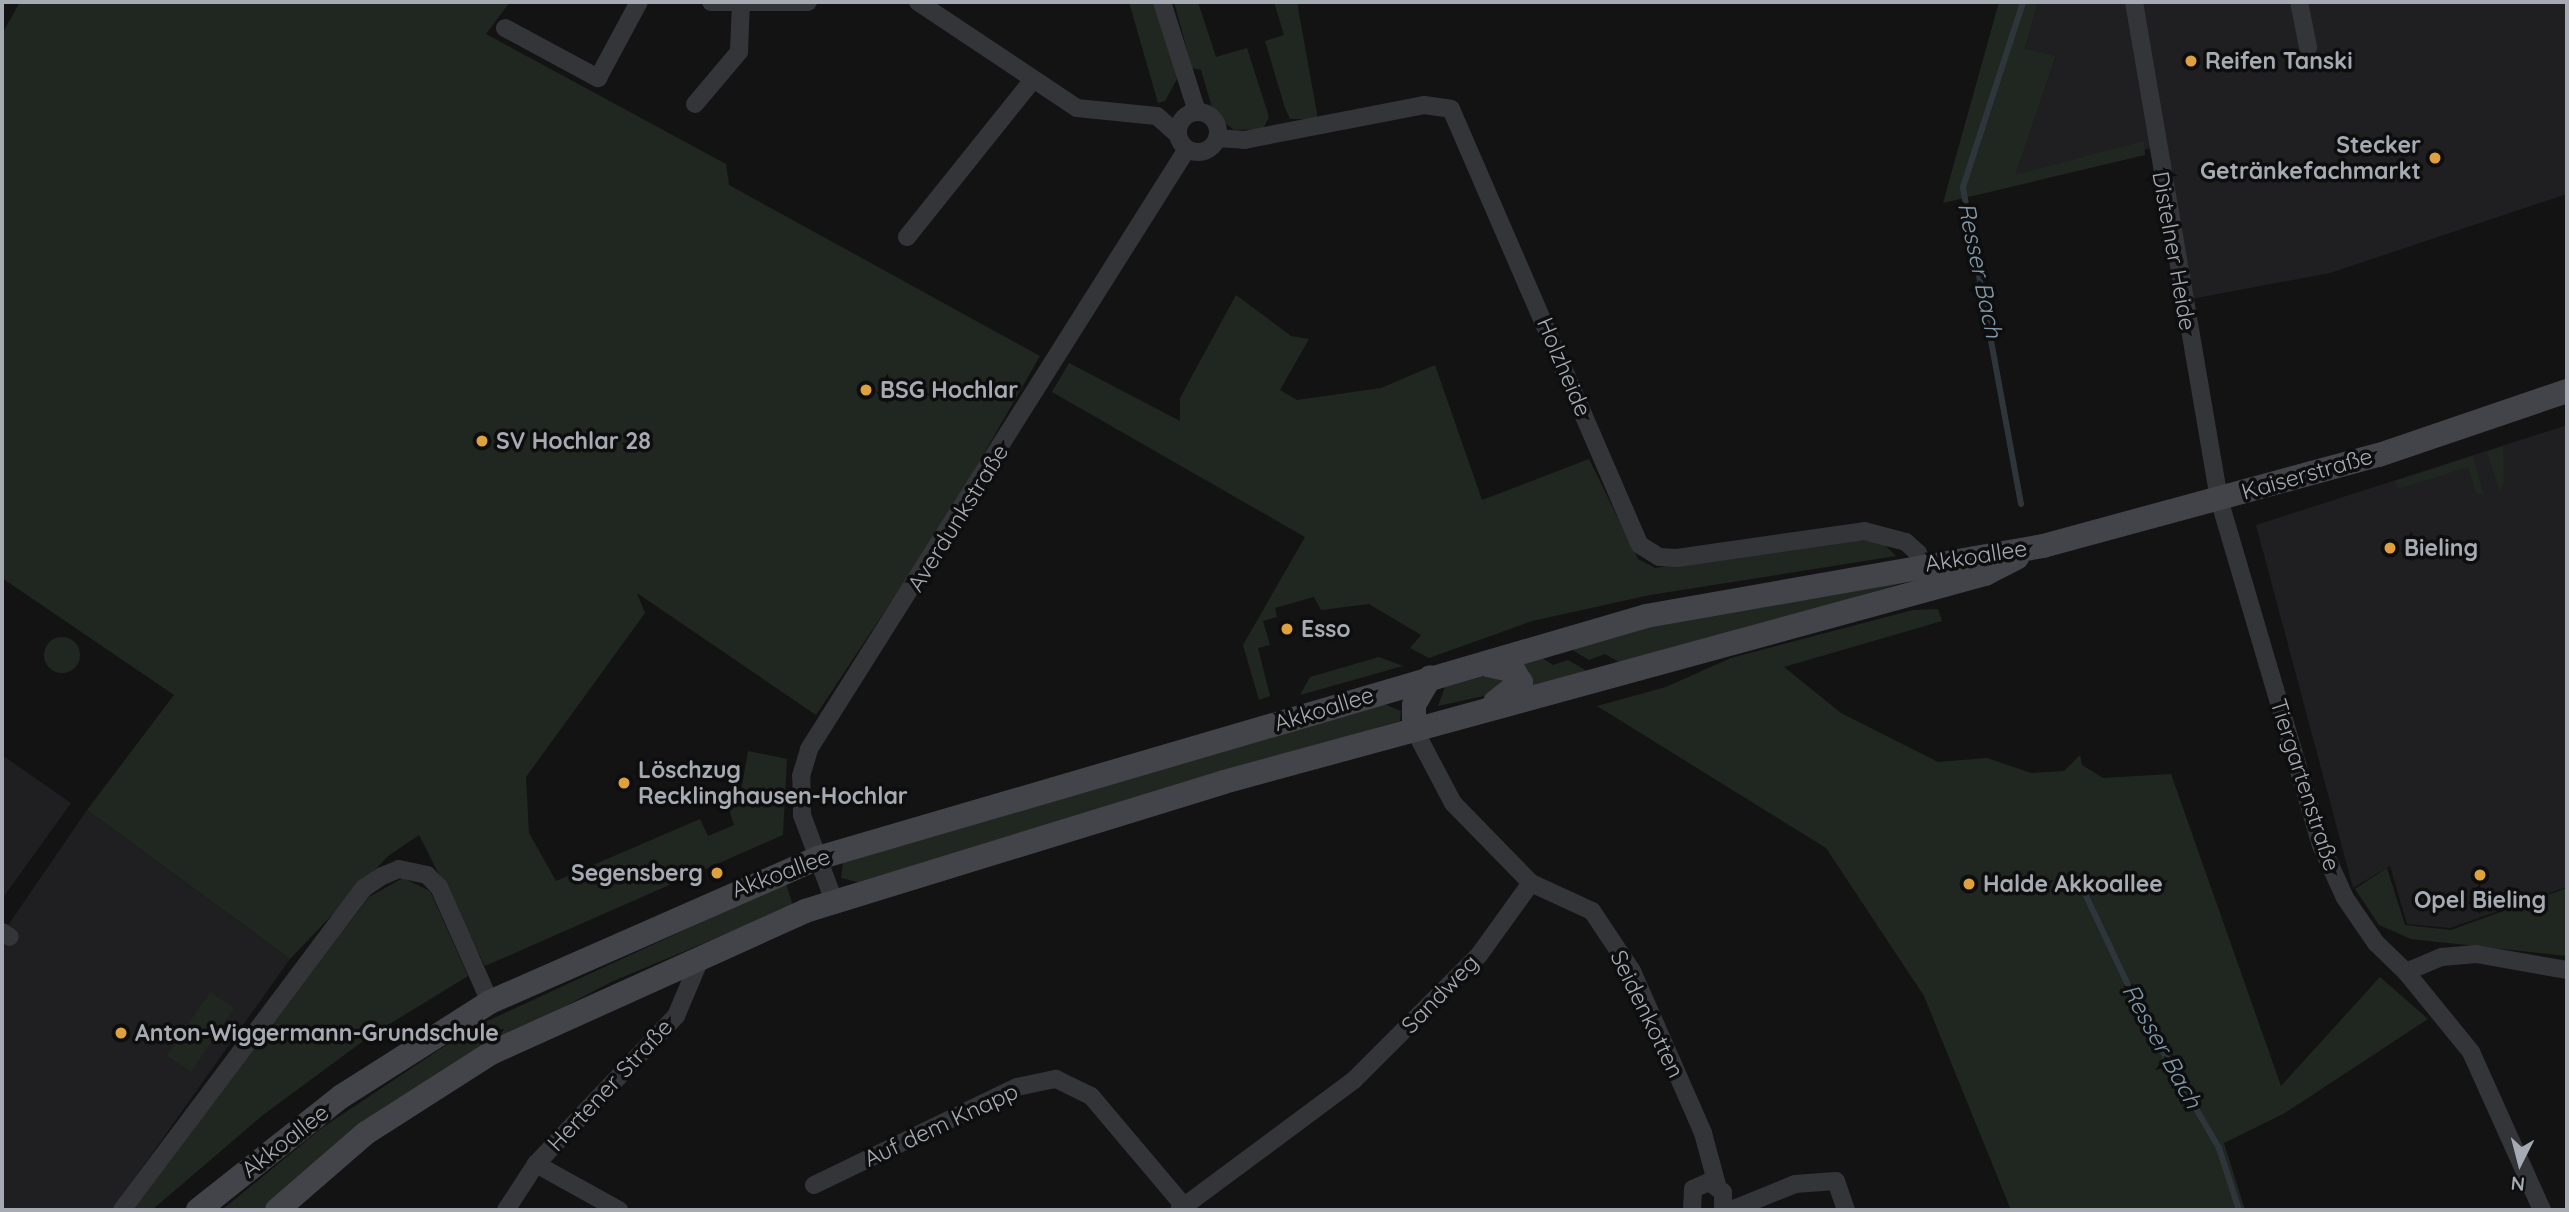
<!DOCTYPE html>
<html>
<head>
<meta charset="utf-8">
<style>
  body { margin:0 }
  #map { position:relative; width:2569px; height:1212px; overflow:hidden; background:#131314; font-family:Quicksand,sans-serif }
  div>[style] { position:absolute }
  .built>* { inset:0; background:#1f1f21 }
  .green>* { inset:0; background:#202720; transform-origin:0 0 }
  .round { border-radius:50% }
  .stream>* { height:6px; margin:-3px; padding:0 3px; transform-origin:3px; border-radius:3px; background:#2e363c }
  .street>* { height:18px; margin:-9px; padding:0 9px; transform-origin:9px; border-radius:9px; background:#343539 }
  .street>.ring { margin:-9px; padding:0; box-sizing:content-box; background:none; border:18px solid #343539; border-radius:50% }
  .secondary>* { height:24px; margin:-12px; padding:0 12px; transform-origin:12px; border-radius:12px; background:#434449 }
  .dots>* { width:19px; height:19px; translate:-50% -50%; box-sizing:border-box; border:4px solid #0e0e0f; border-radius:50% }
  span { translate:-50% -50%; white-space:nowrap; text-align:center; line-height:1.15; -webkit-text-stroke:7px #0e0e0f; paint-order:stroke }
  .poi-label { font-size:23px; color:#a6abb3; font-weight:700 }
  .left { translate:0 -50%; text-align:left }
  .right { translate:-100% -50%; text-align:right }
  .street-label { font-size:23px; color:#a6abb3 }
  .water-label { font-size:24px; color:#809aab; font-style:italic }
  .frame { position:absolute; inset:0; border:4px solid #a6abb3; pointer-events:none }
  .north { position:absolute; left:2485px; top:1128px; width:70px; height:70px; -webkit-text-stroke:5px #0e0e0f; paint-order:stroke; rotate:186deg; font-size:19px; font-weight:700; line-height:28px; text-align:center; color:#a6abb3 }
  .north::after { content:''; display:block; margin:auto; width:24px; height:32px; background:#a6abb3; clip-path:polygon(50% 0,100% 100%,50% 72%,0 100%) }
</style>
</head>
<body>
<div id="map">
  <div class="built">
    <i style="clip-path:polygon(2038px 2px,2567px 2px,2567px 194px,2330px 273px,2191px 299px,2164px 145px,2011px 184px,2056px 57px,2025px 50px)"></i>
    <i style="clip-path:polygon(2567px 425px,2567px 887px,2450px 928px,2407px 924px,2390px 866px,2353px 888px,2256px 525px)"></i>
    <i style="clip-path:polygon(2px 755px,71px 803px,2px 899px)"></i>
    <i style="clip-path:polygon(87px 810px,290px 959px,112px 1210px,2px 1210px,2px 934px)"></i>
  </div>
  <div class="green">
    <i style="clip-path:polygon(20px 2px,510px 2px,486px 34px,726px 164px,729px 185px,1040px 356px,951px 511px,816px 715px,637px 593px,645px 613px,526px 777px,529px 833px,556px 881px,700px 819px,708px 836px,734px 825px,728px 806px,739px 802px,748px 751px,787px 759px,783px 835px,485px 966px,419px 835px,388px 856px,290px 959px,87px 810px,174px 695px,2px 578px,2px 34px)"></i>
    <i style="clip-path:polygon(1129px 2px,1154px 2px,1177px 79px,1165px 101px,1158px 103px)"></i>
    <i style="clip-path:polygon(1174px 2px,1198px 2px,1216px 57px,1247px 48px,1269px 117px,1263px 129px,1234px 130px,1214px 114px,1201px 70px,1192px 68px)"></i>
    <i style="clip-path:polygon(1274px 2px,1297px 2px,1318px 119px,1290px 119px,1285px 108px,1265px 41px,1284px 35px)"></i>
    <i style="clip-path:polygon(1999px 2px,2038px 2px,2025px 49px,2056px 56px,2015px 175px,2144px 141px,2145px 155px,1943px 203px)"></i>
    <i style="clip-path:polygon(1236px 295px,1291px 336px,1309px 339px,1280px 390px,1297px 400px,1381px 388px,1435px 365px,1482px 500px,1589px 459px,1638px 559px,1655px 568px,1857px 540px,1881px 541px,1896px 556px,1650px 595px,1532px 621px,1429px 658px,1410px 648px,1421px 635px,1369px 604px,1321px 610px,1314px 597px,1275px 608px,1277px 617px,1263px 621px,1270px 645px,1258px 648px,1270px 696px,1259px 700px,1243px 645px,1305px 537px,1052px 392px,1069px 363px,1180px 421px,1180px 398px)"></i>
    <i style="clip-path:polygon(2503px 446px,2504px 483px,2500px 492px,2487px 452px)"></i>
    <i style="clip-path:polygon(2473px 456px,2484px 496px,2476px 492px,2468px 467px,2398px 489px,2395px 481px)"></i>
    <i style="clip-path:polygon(1906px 582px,1626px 666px,1605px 654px,1589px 660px,1566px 646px,1599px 634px)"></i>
    <i style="clip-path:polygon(1938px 609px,1942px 621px,1784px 667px,1841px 713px,1938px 762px,1987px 758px,2031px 773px,2064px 771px,2080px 755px,2082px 765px,2103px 778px,2171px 774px,2281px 1086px,2380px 977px,2428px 1019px,2285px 1113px,2224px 1143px,2245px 1210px,2011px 1210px,1924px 996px,1826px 848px,1597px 706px,1666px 687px,1731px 658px,1913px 610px)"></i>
    <i class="round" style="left:44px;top:637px;width:36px;height:36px"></i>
    <i style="clip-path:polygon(1533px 652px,1553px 665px,1568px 660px,1590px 673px,1525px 695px,1530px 674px,1524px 664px)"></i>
    <i style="clip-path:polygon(1379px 657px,1403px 666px,1300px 695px,1310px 677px)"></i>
    <i style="clip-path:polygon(1488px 675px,1505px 682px,1502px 692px,1438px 706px,1445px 687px)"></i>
    <i style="clip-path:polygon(1384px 704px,1401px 711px,1400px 721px,858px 882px,841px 878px,843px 863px)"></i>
    <i style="clip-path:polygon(2387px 868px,2405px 925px,2451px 930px,2567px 888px,2567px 956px,2411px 939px,2379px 925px,2355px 889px)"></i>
    <i style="clip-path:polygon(403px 878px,430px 891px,468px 976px,370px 1036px,263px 1115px,152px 1210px,130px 1210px,369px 897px)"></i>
    <i style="clip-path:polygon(786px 883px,793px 906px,611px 982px,480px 1051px,267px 1210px,222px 1210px,322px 1128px,470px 1029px)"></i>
    <i style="left:210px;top:992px;width:29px;height:77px;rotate:34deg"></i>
  </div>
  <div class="stream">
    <i style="left:2021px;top:504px;width:322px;rotate:-100.4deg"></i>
    <i style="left:1963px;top:187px;width:194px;rotate:-72deg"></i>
    <i style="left:2080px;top:883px;width:155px;rotate:64.8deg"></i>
    <i style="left:2146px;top:1023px;width:145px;rotate:59.7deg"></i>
    <i style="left:2219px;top:1148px;width:65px;rotate:72.1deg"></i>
  </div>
  <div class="street">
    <i style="left:711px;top:2px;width:30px"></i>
    <i style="left:918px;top:2px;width:191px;rotate:33.7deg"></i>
    <i style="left:1077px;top:108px;width:80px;rotate:5.7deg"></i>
    <i style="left:1157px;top:116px;width:28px;rotate:42deg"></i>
    <i style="left:1162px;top:2px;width:115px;rotate:72.3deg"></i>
    <i style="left:2134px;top:2px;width:504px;rotate:80.29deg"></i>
    <i style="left:2219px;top:499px;width:361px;rotate:73.6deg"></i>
    <i style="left:2321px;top:845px;width:58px;rotate:65.6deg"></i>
    <i style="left:2345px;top:898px;width:55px;rotate:55.4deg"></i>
    <i style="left:2376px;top:943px;width:42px;rotate:44deg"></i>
    <i style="left:2406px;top:972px;width:39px;rotate:-23deg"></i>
    <i style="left:2442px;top:957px;width:34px;rotate:-5deg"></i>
    <i style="left:2476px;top:954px;width:92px;rotate:10deg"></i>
    <i style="left:2299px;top:2px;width:46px;rotate:78.7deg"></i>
    <i style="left:505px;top:28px;width:106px;rotate:28.3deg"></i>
    <i style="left:598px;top:78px;width:86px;rotate:-61.7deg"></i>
    <i style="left:695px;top:104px;width:68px;rotate:-49.8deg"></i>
    <i style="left:739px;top:52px;width:50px;rotate:-87.7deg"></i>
    <i style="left:741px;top:2px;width:67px"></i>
    <i class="ring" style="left:1178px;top:112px;width:22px;height:22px"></i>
    <i style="left:1217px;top:138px;width:27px;rotate:4deg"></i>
    <i style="left:1244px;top:140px;width:183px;rotate:-11deg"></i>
    <i style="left:1424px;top:105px;width:27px;rotate:8deg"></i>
    <i style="left:1451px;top:109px;width:475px;rotate:66.6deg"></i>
    <i style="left:1640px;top:545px;width:22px;rotate:32deg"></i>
    <i style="left:1659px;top:557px;width:18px;rotate:3deg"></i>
    <i style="left:1677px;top:558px;width:189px;rotate:-8.2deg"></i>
    <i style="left:1864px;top:531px;width:43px;rotate:14.7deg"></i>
    <i style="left:1906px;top:542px;width:16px;rotate:43deg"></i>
    <i style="left:1918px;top:553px;width:24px;rotate:73deg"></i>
    <i style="left:907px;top:237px;width:201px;rotate:-51.3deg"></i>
    <i style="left:1531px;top:883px;width:67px;rotate:24.7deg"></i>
    <i style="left:1592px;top:911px;width:72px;rotate:56.3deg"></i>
    <i style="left:1632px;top:971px;width:177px;rotate:66.3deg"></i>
    <i style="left:1703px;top:1133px;width:54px;rotate:74.9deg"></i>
    <i style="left:834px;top:901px;width:92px;rotate:-110.4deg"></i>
    <i style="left:802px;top:815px;width:39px;rotate:-91deg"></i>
    <i style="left:801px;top:776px;width:28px;rotate:-73deg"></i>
    <i style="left:809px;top:749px;width:709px;rotate:-57.79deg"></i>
    <i style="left:2px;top:932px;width:9px;rotate:32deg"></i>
    <i style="left:2406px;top:972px;width:103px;rotate:50.9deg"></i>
    <i style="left:2471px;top:1052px;width:173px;rotate:65.8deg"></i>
    <i style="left:536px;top:1164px;width:95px;rotate:29deg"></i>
    <i style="left:814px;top:1185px;width:225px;rotate:-25.8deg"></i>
    <i style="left:1017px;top:1087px;width:40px;rotate:-12deg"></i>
    <i style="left:1056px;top:1079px;width:39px;rotate:26deg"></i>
    <i style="left:1091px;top:1096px;width:144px;rotate:49.8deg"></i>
    <i style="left:122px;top:1210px;width:403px;rotate:-53.1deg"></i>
    <i style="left:364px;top:888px;width:22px;rotate:-34deg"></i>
    <i style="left:382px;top:876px;width:18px;rotate:-22deg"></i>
    <i style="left:399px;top:869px;width:29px;rotate:12deg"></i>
    <i style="left:427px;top:875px;width:17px;rotate:45deg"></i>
    <i style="left:439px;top:887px;width:126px;rotate:66.1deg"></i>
    <i style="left:506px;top:1210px;width:55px;rotate:-56.9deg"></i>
    <i style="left:536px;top:1164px;width:204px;rotate:-46.6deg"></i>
    <i style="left:676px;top:1016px;width:64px;rotate:-67deg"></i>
    <i style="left:1179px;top:1210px;width:218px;rotate:-36.6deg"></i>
    <i style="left:1354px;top:1080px;width:177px;rotate:-45deg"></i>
    <i style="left:1479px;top:955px;width:89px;rotate:-54.2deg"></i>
    <i style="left:1531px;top:883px;width:112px;rotate:-134.3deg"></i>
    <i style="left:1453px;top:803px;width:84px;rotate:-117.8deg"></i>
    <i style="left:1692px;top:1210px;width:21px;rotate:-87deg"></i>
    <i style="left:1693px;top:1189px;width:17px;rotate:-24deg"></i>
    <i style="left:1709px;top:1182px;width:17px;rotate:36deg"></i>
    <i style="left:1723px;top:1192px;width:18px;rotate:90deg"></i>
    <i style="left:1731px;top:1210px;width:69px;rotate:-22.1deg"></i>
    <i style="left:1795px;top:1184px;width:41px;rotate:-4.2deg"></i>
    <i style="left:1836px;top:1181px;width:31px;rotate:71deg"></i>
  </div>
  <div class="secondary">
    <i style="left:1484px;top:664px;width:31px;rotate:13deg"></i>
    <i style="left:1514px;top:671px;width:13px;rotate:58deg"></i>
    <i style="left:1521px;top:682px;width:33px;rotate:142deg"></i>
    <i style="left:1414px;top:729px;width:24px;rotate:-90deg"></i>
    <i style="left:1414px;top:705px;width:32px;rotate:-60deg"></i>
    <i style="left:198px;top:1210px;width:184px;rotate:-38.4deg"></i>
    <i style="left:342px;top:1096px;width:175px;rotate:-32.4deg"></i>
    <i style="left:490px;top:1002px;width:358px;rotate:-23.7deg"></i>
    <i style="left:818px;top:858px;width:863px;rotate:-16.29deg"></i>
    <i style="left:1646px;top:616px;width:403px;rotate:-10deg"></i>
    <i style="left:2043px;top:546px;width:348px;rotate:-15.2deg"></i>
    <i style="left:2379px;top:455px;width:199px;rotate:-18.8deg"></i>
    <i style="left:277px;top:1210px;width:118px;rotate:-40.9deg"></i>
    <i style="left:366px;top:1133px;width:148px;rotate:-32.6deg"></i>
    <i style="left:491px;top:1053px;width:345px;rotate:-24.3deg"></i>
    <i style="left:805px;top:911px;width:438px;rotate:-17.1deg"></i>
    <i style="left:1224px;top:782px;width:789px;rotate:-15.29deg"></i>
    <i style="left:1985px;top:574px;width:36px;rotate:-27deg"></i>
  </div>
  <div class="dots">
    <i style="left:2191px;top:61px;background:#dfa040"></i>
    <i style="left:2435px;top:158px;background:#dfa040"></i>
    <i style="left:866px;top:390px;background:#dfa040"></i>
    <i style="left:482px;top:441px;background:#dfa040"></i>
    <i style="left:2390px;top:548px;background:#dfa040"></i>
    <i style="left:1287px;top:629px;background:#dfa040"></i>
    <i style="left:624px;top:783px;background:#dfa040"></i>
    <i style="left:717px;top:873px;background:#dfa040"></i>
    <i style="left:2480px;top:875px;background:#dfa040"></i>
    <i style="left:1969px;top:884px;background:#dfa040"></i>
    <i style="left:121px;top:1033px;background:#dfa040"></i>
  </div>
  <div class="poi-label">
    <span class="left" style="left:2205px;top:61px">Reifen Tanski</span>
    <span class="right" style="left:2421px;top:158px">Stecker<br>Getränkefachmarkt</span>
    <span class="left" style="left:880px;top:390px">BSG Hochlar</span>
    <span class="left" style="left:496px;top:441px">SV Hochlar 28</span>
    <span class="left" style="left:2404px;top:548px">Bieling</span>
    <span class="left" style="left:1301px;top:629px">Esso</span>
    <span class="left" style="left:638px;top:783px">Löschzug<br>Recklinghausen-Hochlar</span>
    <span class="right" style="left:703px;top:873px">Segensberg</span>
    <span class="left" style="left:1983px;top:884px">Halde Akkoallee</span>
    <span style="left:2480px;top:900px">Opel Bieling</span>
    <span class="left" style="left:135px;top:1033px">Anton-Wiggermann-Grundschule</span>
  </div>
  <div class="street-label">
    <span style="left:2174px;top:251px;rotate:80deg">Distelner Heide</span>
    <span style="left:1564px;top:367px;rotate:67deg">Holzheide</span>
    <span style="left:2307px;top:474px;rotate:-16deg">Kaiserstraße</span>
    <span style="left:958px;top:518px;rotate:-58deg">Averdunkstraße</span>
    <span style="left:1976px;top:556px;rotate:-9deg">Akkoallee</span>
    <span style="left:1324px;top:709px;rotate:-17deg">Akkoallee</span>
    <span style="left:2305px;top:785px;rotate:72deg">Tiergartenstraße</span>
    <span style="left:781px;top:873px;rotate:-20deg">Akkoallee</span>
    <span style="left:1440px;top:994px;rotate:-46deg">Sandweg</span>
    <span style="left:1647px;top:1014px;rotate:64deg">Seidenkotten</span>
    <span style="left:610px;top:1085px;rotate:-47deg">Hertener Straße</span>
    <span style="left:941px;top:1125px;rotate:-25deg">Auf dem Knapp</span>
    <span style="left:285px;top:1141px;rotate:-38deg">Akkoallee</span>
  </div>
  <div class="water-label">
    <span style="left:1980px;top:270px;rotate:78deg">Resser Bach</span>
    <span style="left:2162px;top:1046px;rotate:61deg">Resser Bach</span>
  </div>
  <div class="frame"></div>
  <div class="north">N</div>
</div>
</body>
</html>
